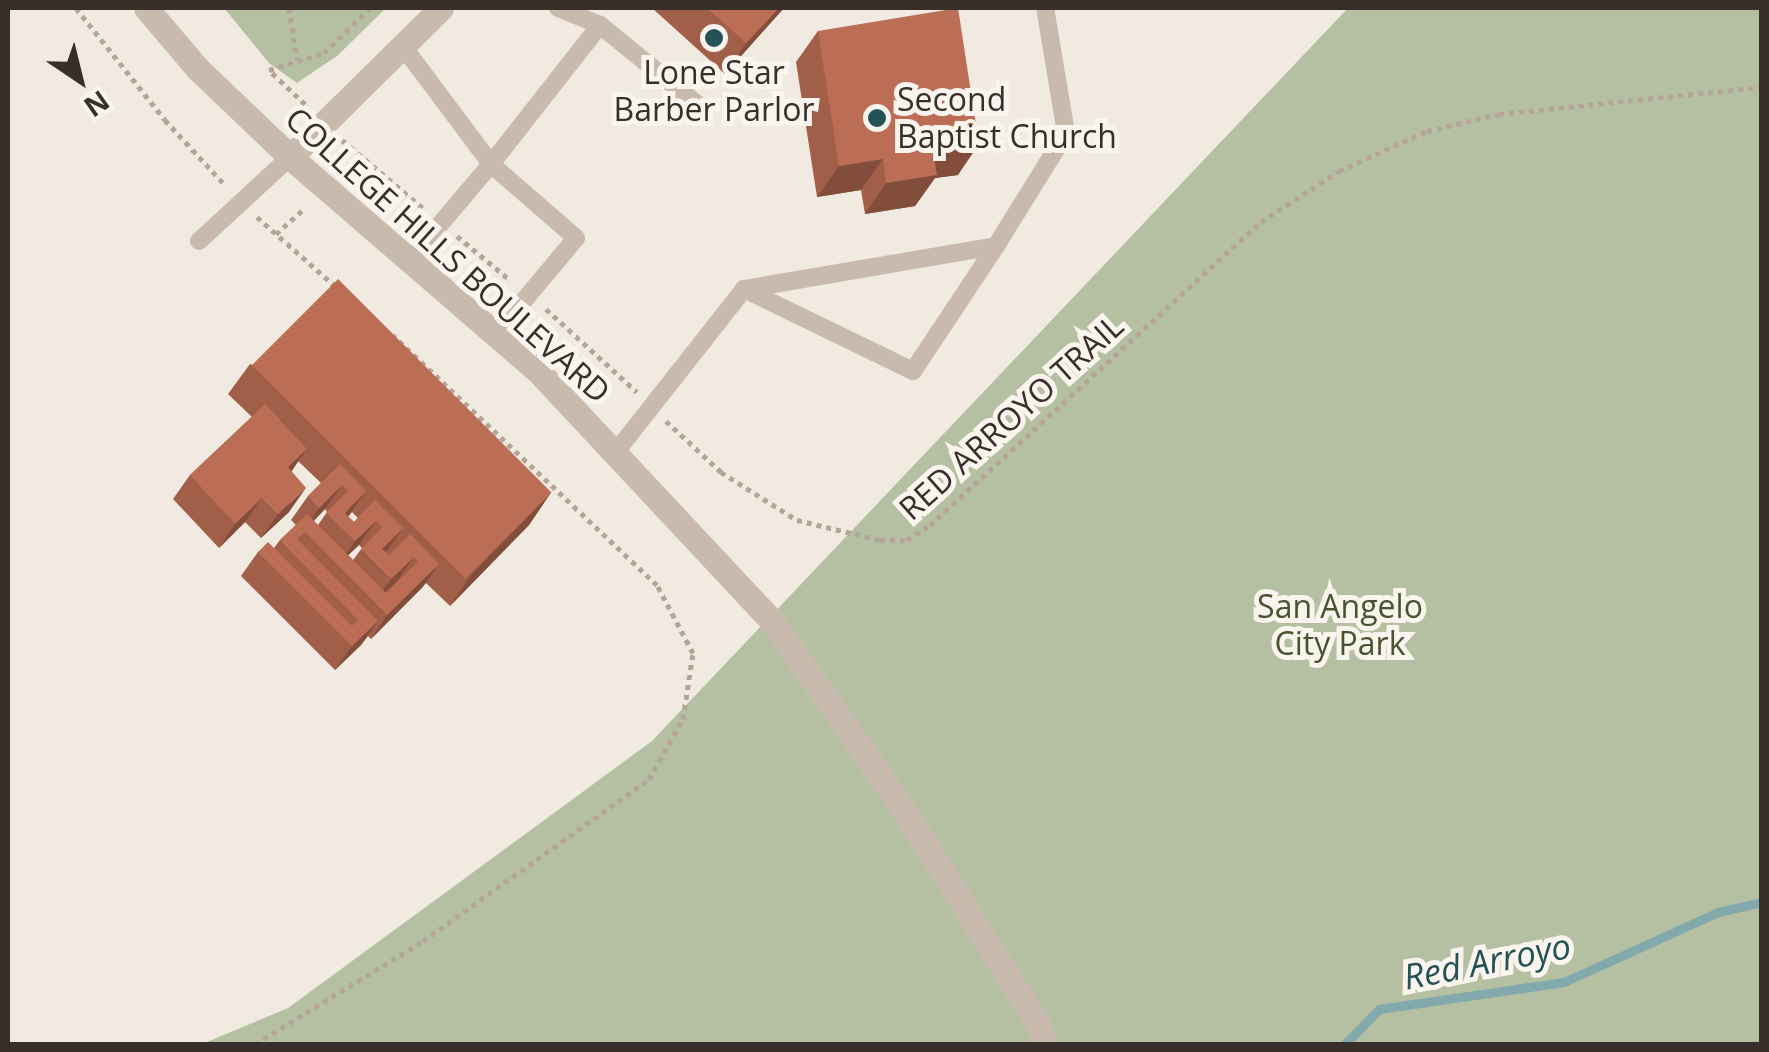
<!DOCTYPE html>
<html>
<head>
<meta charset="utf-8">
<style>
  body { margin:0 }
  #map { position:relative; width:1769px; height:1052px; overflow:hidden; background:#f1eae1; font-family:"Open Sans",sans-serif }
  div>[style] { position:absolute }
  .green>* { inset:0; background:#b5bfa2 }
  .stream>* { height:9px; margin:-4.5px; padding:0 4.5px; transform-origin:4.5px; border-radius:4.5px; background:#82aaac }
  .path>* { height:5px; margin-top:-2.5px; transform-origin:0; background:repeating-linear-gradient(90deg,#b5a498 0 5px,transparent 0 10px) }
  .service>* { height:18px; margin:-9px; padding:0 9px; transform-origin:9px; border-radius:9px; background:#c9baae }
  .minor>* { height:25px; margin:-12.5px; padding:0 12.5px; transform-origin:12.5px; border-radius:12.5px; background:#c9baae }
  .tertiary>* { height:25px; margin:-12.5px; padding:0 12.5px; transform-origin:12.5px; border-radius:12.5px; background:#c9baae }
  .wall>* { inset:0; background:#a15f49 }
  .shaded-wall>* { inset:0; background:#834d3c }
  .building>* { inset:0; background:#bb6e55; transform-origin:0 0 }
  .dots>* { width:28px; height:28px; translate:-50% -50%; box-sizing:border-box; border:5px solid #f9f4ed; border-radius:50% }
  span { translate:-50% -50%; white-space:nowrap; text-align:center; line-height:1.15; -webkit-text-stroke:10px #f9f4ed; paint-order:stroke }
  .poi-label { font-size:32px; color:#382f2b }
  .left { translate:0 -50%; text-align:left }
  .street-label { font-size:32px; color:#382f2b }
  .park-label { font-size:32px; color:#475431 }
  .water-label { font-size:35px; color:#245356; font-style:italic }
  .frame { position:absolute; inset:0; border:10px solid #382f2b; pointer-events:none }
  .north { position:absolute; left:30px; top:30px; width:100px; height:100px; -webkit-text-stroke:8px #f9f4ed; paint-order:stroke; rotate:145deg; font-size:28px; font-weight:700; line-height:40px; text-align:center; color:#382f2b }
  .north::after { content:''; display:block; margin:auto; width:35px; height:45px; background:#382f2b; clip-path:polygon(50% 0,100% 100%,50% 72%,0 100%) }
</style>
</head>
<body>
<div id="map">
  <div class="green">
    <i style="clip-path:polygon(224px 8px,386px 8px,337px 56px,297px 83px,269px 63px)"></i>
    <i style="clip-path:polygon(1348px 8px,1761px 8px,1761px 1044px,202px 1044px,288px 1008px,652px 741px)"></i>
  </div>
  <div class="stream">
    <i style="left:1345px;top:1044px;width:49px;rotate:-45.8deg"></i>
    <i style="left:1379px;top:1009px;width:187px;rotate:-8.3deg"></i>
    <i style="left:1564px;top:982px;width:169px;rotate:-24.4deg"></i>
    <i style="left:1718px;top:912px;width:45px;rotate:-12.8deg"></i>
  </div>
  <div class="path">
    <i style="left:76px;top:8px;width:143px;rotate:51.5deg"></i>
    <i style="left:165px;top:120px;width:88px;rotate:47.3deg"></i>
    <i style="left:289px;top:8px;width:52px;rotate:81.1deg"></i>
    <i style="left:305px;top:104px;width:50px;rotate:-136.6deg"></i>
    <i style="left:269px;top:70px;width:58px;rotate:-17.2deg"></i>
    <i style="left:324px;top:53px;width:64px;rotate:-44.4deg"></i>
    <i style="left:342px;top:140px;width:109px;rotate:40.1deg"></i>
    <i style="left:257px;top:217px;width:104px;rotate:41.5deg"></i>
    <i style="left:276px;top:234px;width:40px;rotate:-42deg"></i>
    <i style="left:457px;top:236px;width:69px;rotate:39.7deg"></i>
    <i style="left:546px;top:309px;width:123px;rotate:42.4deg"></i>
    <i style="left:666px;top:421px;width:75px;rotate:42.8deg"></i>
    <i style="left:721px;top:472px;width:90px;rotate:32.3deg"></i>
    <i style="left:797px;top:520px;width:85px;rotate:13.5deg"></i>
    <i style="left:880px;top:540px;width:27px"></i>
    <i style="left:907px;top:540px;width:27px;rotate:-33deg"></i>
    <i style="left:930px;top:525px;width:449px;rotate:-42.5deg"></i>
    <i style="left:1261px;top:222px;width:93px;rotate:-33.2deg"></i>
    <i style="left:1339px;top:171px;width:97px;rotate:-24.4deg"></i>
    <i style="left:1427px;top:131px;width:74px;rotate:-13.3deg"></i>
    <i style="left:1499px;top:114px;width:264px;rotate:-5.9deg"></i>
    <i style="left:255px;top:1044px;width:197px;rotate:-31.5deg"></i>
    <i style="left:423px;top:941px;width:278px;rotate:-35.6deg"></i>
    <i style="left:649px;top:779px;width:69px;rotate:-60.5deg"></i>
    <i style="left:683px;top:719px;width:67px;rotate:-81.4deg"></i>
    <i style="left:693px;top:653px;width:77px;rotate:-117.9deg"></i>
    <i style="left:657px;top:585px;width:364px;rotate:-136.6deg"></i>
  </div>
  <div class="service">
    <i style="left:558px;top:8px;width:45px;rotate:22deg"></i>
    <i style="left:600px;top:25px;width:133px;rotate:39.2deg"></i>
    <i style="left:402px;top:45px;width:149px;rotate:53.2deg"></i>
    <i style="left:491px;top:164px;width:127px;rotate:130.2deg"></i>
    <i style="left:199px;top:241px;width:124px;rotate:-42.7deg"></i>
    <i style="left:996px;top:246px;width:133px;rotate:-58.2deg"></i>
    <i style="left:1066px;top:133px;width:127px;rotate:-99.5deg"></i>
    <i style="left:495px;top:335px;width:126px;rotate:-50.1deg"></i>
    <i style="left:576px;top:238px;width:113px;rotate:-139deg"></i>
    <i style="left:491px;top:164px;width:177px;rotate:-51.9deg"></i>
    <i style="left:615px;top:453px;width:209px;rotate:-51.8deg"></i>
    <i style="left:744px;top:289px;width:188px;rotate:25.9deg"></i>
    <i style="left:913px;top:371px;width:150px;rotate:-56.4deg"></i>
    <i style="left:996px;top:246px;width:256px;rotate:170.3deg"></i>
  </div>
  <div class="minor">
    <i style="left:290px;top:157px;width:212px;rotate:-44.6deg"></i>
  </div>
  <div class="tertiary">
    <i style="left:146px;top:8px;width:80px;rotate:49.6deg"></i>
    <i style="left:198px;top:69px;width:127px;rotate:43.7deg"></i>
    <i style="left:290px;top:157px;width:326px;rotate:40.8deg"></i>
    <i style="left:537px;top:370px;width:344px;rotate:46.9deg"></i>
    <i style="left:772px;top:621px;width:233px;rotate:55.1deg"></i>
    <i style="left:905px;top:812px;width:250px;rotate:57.9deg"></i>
    <i style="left:1038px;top:1024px;width:22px;rotate:68deg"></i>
  </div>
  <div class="wall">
    <i style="clip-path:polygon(652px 8px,784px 8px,725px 74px)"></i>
    <i style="clip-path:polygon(818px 31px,958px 175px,935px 178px,915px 206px,865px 214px,861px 190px,817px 197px,796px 62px)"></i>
    <i style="clip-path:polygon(evenodd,250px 364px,550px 494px,529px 525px,450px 606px,426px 583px,371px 639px,368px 636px,361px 645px,335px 670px,241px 576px,258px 552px,274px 548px,280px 540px,296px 525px,291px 520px,308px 496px,321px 483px,298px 461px,292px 471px,289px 512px,261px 538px,245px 522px,219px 548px,173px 499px,190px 475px,252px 417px,228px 394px,250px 364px,325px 509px,327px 512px,318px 525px,314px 521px,325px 509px,250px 364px,352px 512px,358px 518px,354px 522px,348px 517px,352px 512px,250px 364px,359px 545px,362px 548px,353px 560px,348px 555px,359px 545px)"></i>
  </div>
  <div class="shaded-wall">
    <i style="clip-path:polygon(779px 8px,784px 8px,725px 74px,746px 43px)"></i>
    <i style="clip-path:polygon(979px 144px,958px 175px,935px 178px,915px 206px,865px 214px,886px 183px,933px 151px)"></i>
    <i style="clip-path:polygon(883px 159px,861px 190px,817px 197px,839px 166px)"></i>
    <i style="clip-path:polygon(307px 449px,290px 473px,288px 467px)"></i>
    <i style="clip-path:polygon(342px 485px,325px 509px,302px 532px,319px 508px)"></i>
    <i style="clip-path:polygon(306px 488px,289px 512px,261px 538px,278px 514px)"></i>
    <i style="clip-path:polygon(366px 491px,349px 515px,339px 525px,345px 513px)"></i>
    <i style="clip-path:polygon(550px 494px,529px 525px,450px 606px,471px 575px)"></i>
    <i style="clip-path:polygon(262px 498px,245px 522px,219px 548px,235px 524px)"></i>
    <i style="clip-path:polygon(376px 521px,359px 545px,338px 565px,355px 541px)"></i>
    <i style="clip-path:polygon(403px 528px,386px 552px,382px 549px)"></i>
    <i style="clip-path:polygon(414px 557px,397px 581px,374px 603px,391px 579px)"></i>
    <i style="clip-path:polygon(439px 564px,422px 588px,371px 639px,387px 615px)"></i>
    <i style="clip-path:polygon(378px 621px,361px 645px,335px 670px,352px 646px)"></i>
  </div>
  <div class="building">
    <i style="clip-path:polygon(707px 8px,779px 8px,746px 43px)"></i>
    <i style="clip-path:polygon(958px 8px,979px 144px,933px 151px,937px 175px,886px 183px,883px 159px,839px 166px,818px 31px)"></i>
    <i style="left:338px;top:279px;width:302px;height:122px;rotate:45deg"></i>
    <i style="clip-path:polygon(265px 404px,307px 449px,288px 467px,306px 488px,278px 514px,262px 498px,235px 524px,190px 475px)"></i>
    <i style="clip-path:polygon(340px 464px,366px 491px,345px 513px,354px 522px,375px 500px,403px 528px,382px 549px,389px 555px,410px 534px,439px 564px,387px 615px,305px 532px,297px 539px,378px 621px,352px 646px,258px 552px,268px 542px,352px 626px,358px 620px,280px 540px,307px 514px,386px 593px,418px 562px,414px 557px,391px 579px,361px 549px,382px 528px,376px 521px,355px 541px,326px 513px,348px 491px,342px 485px,319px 508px,308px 496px)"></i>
  </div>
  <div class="dots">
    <i style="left:714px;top:38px;background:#245356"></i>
    <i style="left:877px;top:118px;background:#245356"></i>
  </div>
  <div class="poi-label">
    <span style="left:714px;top:91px">Lone Star<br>Barber Parlor</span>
    <span class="left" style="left:897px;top:118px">Second<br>Baptist Church</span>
  </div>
  <div class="street-label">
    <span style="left:448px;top:255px;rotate:42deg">COLLEGE HILLS BOULEVARD</span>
    <span style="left:1011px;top:417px;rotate:-42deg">RED ARROYO TRAIL</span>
  </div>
  <div class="park-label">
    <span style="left:1340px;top:625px">San Angelo<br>City Park</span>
  </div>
  <div class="water-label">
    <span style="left:1487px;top:961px;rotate:-11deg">Red Arroyo</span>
  </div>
  <div class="frame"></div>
  <div class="north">N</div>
</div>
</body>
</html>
